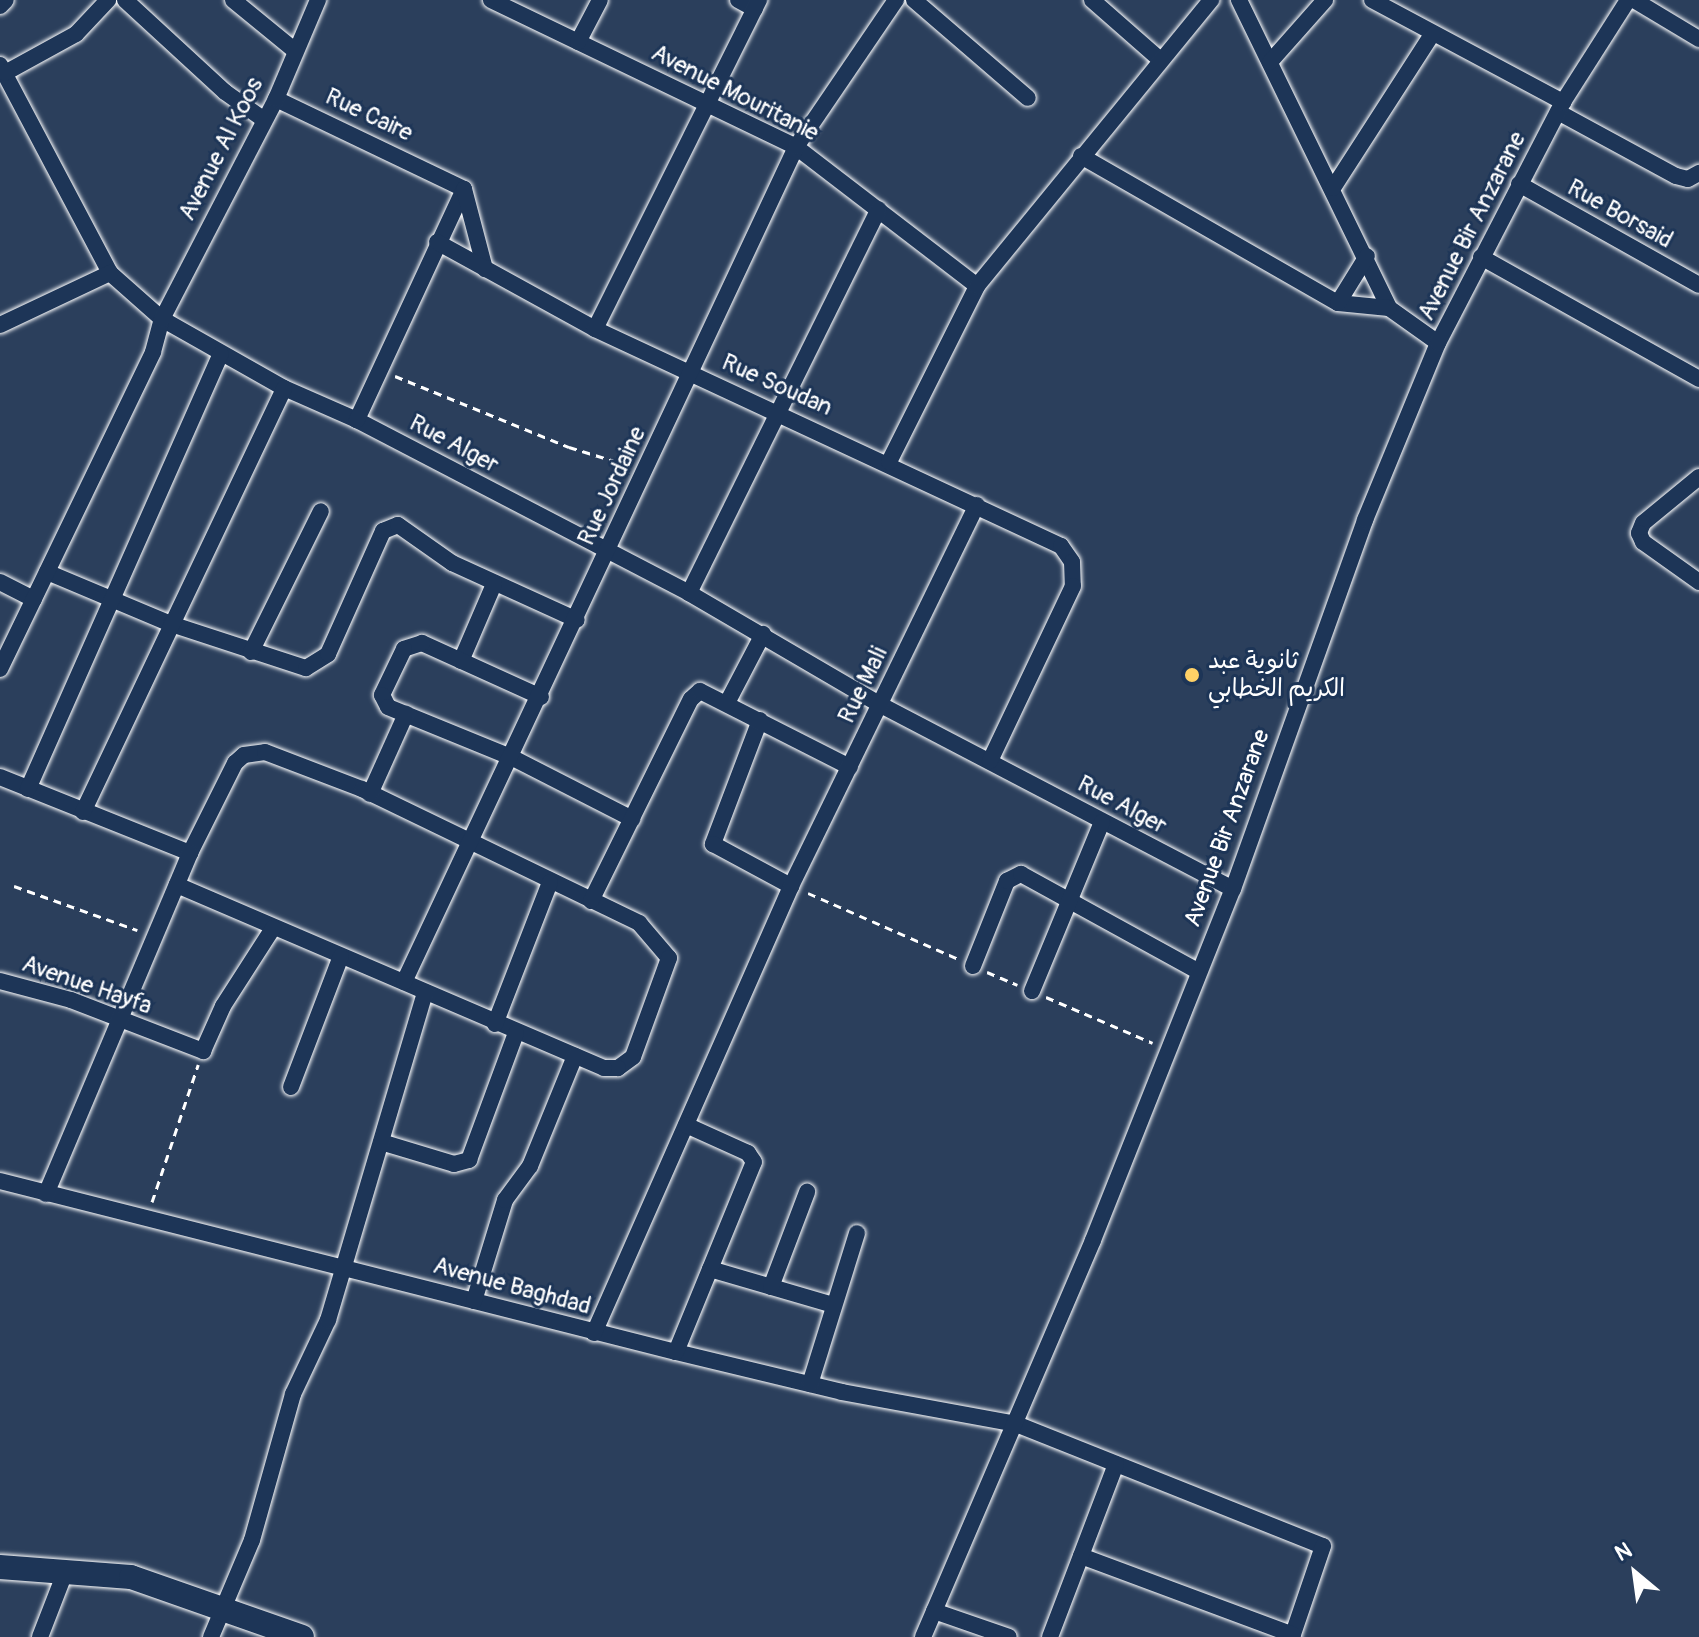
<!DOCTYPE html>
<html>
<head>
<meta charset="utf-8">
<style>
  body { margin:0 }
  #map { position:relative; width:1699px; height:1637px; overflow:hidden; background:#2b3f5c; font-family:Pangolin,"Playpen Sans Arabic",sans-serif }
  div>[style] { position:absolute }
  .path>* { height:3px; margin-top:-1.5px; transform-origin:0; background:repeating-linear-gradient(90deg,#fff 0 8px,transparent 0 14px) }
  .roads { filter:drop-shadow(0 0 2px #fff) drop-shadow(0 0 2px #fff) }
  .street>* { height:16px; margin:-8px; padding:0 8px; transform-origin:8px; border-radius:8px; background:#1d3557 }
  .secondary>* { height:24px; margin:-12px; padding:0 12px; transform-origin:12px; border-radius:12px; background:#1d3557 }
  .dots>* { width:22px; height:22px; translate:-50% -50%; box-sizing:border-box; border:4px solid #1d3557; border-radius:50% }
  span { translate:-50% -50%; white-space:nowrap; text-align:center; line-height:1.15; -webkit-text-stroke:6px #1d3557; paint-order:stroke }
  .street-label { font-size:24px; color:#fff }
  .poi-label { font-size:24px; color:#fff }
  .left { translate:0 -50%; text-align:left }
  .north { position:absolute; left:1595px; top:1533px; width:80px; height:80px; -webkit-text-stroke:6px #1d3557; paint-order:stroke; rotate:331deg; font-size:22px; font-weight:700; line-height:32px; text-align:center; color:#fff }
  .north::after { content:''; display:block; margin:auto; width:28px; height:36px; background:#fff; clip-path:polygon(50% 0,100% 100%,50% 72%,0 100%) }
</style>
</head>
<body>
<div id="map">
  <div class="path">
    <i style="left:395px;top:376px;width:188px;rotate:22.2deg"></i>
    <i style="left:569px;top:447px;width:61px;rotate:17.2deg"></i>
    <i style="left:14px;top:886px;width:131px;rotate:19.7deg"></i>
    <i style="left:808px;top:893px;width:164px;rotate:23.7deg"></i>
    <i style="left:987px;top:972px;width:33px;rotate:23deg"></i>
    <i style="left:1046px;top:997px;width:116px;rotate:23.3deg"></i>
    <i style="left:152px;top:1202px;width:145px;rotate:-71.4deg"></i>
  </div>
  <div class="roads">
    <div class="street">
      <i style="left:125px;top:0;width:136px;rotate:42.6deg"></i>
      <i style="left:225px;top:92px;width:47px;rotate:35.4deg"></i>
      <i style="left:233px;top:0;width:79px;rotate:39.3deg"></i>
      <i style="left:491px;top:0;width:339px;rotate:25.7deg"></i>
      <i style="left:796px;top:147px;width:228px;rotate:37.5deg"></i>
      <i style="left:738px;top:0;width:19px;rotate:28deg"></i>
      <i style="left:914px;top:0;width:150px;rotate:40.7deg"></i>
      <i style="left:1092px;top:0;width:88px;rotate:41.3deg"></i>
      <i style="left:1239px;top:0;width:343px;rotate:64deg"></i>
      <i style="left:1389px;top:308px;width:60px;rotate:35.5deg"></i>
      <i style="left:1372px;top:0;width:217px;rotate:28.1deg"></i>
      <i style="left:1634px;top:0;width:76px;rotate:31deg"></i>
      <i style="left:0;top:6px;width:8px;rotate:-45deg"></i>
      <i style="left:578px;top:42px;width:47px;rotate:-62.4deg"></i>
      <i style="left:1270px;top:62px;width:83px;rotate:-48.4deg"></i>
      <i style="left:0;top:65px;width:235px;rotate:62.1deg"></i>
      <i style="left:110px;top:273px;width:69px;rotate:41.5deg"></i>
      <i style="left:162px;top:319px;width:140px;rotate:29.5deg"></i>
      <i style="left:284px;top:388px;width:80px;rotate:23.7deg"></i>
      <i style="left:357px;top:420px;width:374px;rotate:27.5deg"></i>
      <i style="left:689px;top:593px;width:222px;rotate:30.3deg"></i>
      <i style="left:881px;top:705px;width:397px;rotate:27.6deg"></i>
      <i style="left:5px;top:73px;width:81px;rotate:-28.8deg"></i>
      <i style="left:76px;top:34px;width:47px;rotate:-46.7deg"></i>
      <i style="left:276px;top:99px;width:208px;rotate:25.6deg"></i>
      <i style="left:464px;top:189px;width:255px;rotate:114.9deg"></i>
      <i style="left:1558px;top:112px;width:134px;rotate:28.5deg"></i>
      <i style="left:1676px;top:176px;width:12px;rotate:14deg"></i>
      <i style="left:1688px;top:179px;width:13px;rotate:-29deg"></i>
      <i style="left:1081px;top:156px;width:296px;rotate:29.8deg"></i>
      <i style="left:1338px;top:303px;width:51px;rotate:5.6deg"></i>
      <i style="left:1519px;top:184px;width:206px;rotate:29.3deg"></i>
      <i style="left:1333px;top:188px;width:184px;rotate:-57.2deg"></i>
      <i style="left:464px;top:189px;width:83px;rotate:75.3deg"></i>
      <i style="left:437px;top:242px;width:180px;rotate:28.8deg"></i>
      <i style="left:595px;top:329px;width:514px;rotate:24.97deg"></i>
      <i style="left:1061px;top:546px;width:19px;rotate:55deg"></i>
      <i style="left:1072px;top:562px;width:24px;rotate:88deg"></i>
      <i style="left:1073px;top:586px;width:194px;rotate:115.4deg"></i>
      <i style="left:1481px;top:257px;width:250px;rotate:29.2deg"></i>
      <i style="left:1338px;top:303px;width:55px;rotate:-58.3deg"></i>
      <i style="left:0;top:325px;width:122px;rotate:-25.3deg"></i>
      <i style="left:595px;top:329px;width:368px;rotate:-63.5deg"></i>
      <i style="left:889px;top:462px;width:197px;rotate:-63.4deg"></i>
      <i style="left:977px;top:286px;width:370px;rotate:-50.7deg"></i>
      <i style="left:1699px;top:477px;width:72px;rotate:140.6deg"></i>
      <i style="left:1643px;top:523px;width:11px;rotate:112deg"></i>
      <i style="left:1639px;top:533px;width:10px;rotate:66deg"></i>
      <i style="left:1643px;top:542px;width:69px;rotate:35.5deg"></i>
      <i style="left:47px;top:572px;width:134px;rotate:22.8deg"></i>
      <i style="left:171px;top:624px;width:142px;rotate:18.1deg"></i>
      <i style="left:306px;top:668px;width:26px;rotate:-32deg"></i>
      <i style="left:328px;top:654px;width:135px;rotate:-65.9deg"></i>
      <i style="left:383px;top:531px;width:16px;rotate:-22deg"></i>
      <i style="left:398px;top:525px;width:66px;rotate:35.1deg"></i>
      <i style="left:452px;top:563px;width:137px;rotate:24.5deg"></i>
      <i style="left:0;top:582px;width:38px;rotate:27deg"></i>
      <i style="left:689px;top:593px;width:428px;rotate:-63.7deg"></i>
      <i style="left:251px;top:652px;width:157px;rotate:-63.6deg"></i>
      <i style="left:461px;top:661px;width:84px;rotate:-66.8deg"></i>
      <i style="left:0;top:669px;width:352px;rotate:-64.2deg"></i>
      <i style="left:153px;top:352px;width:34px;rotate:-75deg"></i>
      <i style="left:162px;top:319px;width:248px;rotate:-62.6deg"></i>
      <i style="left:276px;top:99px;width:108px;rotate:-67deg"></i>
      <i style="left:541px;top:697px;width:131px;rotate:-155.6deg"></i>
      <i style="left:422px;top:643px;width:19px;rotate:162deg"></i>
      <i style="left:404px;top:649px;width:51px;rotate:115.6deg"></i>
      <i style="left:382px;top:695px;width:13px;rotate:63deg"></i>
      <i style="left:388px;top:707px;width:135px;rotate:22.2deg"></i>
      <i style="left:513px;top:758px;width:134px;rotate:27.1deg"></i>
      <i style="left:727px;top:703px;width:78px;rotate:-62.4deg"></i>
      <i style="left:760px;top:720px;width:133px;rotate:110.8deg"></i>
      <i style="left:713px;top:844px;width:89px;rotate:28.3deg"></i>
      <i style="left:0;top:777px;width:205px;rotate:21.8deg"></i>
      <i style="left:190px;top:853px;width:101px;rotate:-63.4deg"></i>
      <i style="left:235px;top:763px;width:12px;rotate:-42deg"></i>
      <i style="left:244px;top:755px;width:21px;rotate:-8deg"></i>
      <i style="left:265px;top:752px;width:104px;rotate:20.9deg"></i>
      <i style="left:362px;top:789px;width:308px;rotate:25.8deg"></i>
      <i style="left:639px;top:923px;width:46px;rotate:49.4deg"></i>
      <i style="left:669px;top:958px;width:105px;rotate:110deg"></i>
      <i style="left:633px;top:1057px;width:19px;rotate:144deg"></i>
      <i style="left:618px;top:1068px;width:14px;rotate:180deg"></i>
      <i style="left:604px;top:1068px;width:465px;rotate:-156.8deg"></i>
      <i style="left:28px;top:789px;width:476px;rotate:-66.1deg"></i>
      <i style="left:370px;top:794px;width:88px;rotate:-65.8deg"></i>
      <i style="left:83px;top:812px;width:469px;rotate:-64.6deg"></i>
      <i style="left:591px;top:901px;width:225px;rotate:-63.7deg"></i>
      <i style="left:691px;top:699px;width:12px;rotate:-42deg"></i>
      <i style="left:700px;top:691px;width:168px;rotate:26.9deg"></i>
      <i style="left:973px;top:966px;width:92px;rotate:-68.2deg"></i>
      <i style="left:1007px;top:881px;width:16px;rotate:-27deg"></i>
      <i style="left:1021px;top:874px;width:203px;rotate:28.8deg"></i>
      <i style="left:0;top:981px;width:73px;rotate:15deg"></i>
      <i style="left:71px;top:1000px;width:142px;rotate:21.1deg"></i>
      <i style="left:203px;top:1051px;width:49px;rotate:-66deg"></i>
      <i style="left:223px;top:1006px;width:93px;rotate:-57.3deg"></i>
      <i style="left:404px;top:982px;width:922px;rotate:-64.85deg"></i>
      <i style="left:796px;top:147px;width:178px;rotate:-55.8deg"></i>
      <i style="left:1032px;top:991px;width:183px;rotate:-67.5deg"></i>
      <i style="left:495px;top:1024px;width:152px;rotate:-68.8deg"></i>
      <i style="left:291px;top:1087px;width:140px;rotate:-69.1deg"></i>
      <i style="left:381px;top:1142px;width:76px;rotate:16.8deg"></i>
      <i style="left:454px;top:1164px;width:16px;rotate:-15deg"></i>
      <i style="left:469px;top:1160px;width:135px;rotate:-69.7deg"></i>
      <i style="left:0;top:1181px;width:697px;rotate:14.2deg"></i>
      <i style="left:676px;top:1352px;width:171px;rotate:13.5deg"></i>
      <i style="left:842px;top:1392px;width:177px;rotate:10.4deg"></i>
      <i style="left:1016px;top:1424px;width:330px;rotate:21.7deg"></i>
      <i style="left:1323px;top:1546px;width:96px;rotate:108.8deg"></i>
      <i style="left:46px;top:1194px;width:370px;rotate:-67.1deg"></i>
      <i style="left:710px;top:1269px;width:128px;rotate:16.3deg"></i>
      <i style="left:771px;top:1287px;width:102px;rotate:-69.2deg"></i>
      <i style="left:474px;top:1301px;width:106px;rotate:-72.9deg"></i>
      <i style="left:505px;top:1200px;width:42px;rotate:-53.7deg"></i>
      <i style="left:530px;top:1166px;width:119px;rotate:-67.8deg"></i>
      <i style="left:594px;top:1333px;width:488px;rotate:-66.2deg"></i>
      <i style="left:791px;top:886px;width:424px;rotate:-64deg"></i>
      <i style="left:676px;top:1352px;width:205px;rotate:-67.7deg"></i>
      <i style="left:754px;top:1162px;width:11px;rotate:-124deg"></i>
      <i style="left:748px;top:1153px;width:68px;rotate:-155.7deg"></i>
      <i style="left:810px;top:1384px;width:158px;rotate:-72.7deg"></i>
      <i style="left:1081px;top:1556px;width:226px;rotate:20.4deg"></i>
      <i style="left:934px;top:1611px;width:79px;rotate:19.1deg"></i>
      <i style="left:40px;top:1637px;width:72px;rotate:-68.8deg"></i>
      <i style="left:211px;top:1637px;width:105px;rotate:-67.1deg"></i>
      <i style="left:252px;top:1540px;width:152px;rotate:-74.3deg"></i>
      <i style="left:293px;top:1394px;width:82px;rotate:-64.7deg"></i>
      <i style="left:328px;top:1320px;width:342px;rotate:-73.5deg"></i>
      <i style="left:923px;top:1637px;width:432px;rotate:-66.8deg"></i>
      <i style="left:1093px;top:1240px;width:378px;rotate:-68.3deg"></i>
      <i style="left:1233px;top:889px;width:392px;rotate:-70.3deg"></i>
      <i style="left:1365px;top:520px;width:191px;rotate:-67.6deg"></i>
      <i style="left:1438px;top:343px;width:271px;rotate:-62.6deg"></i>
      <i style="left:1563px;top:102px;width:121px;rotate:-57.5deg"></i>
      <i style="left:1050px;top:1637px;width:185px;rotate:-69.1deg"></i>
    </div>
    <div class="secondary">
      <i style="left:0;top:1567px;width:131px;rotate:4.4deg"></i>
      <i style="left:131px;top:1577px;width:181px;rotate:19.3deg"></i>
    </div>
  </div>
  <div class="dots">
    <i style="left:1192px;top:675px;background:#ffd166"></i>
  </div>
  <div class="street-label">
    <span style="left:735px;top:93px;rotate:27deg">Avenue Mouritanie</span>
    <span style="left:369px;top:115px;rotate:25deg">Rue Caire</span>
    <span style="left:221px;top:149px;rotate:-63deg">Avenue Al Koos</span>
    <span style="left:1620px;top:214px;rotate:29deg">Rue Borsaid</span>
    <span style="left:1472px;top:226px;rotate:-63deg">Avenue Bir Anzarane</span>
    <span style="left:777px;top:385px;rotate:24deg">Rue Soudan</span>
    <span style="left:454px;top:444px;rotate:28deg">Rue Alger</span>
    <span style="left:612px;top:486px;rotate:-65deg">Rue Jordaine</span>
    <span style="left:863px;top:685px;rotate:-64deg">Rue Mali</span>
    <span style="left:1122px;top:805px;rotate:28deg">Rue Alger</span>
    <span style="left:1227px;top:828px;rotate:-70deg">Avenue Bir Anzarane</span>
    <span style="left:87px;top:985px;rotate:19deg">Avenue Hayfa</span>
    <span style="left:512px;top:1286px;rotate:15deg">Avenue Baghdad</span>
  </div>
  <div class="poi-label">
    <span class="left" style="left:1208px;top:675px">ثانوية عبد<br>الكريم الخطابي</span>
  </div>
  <div class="north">N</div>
</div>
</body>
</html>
